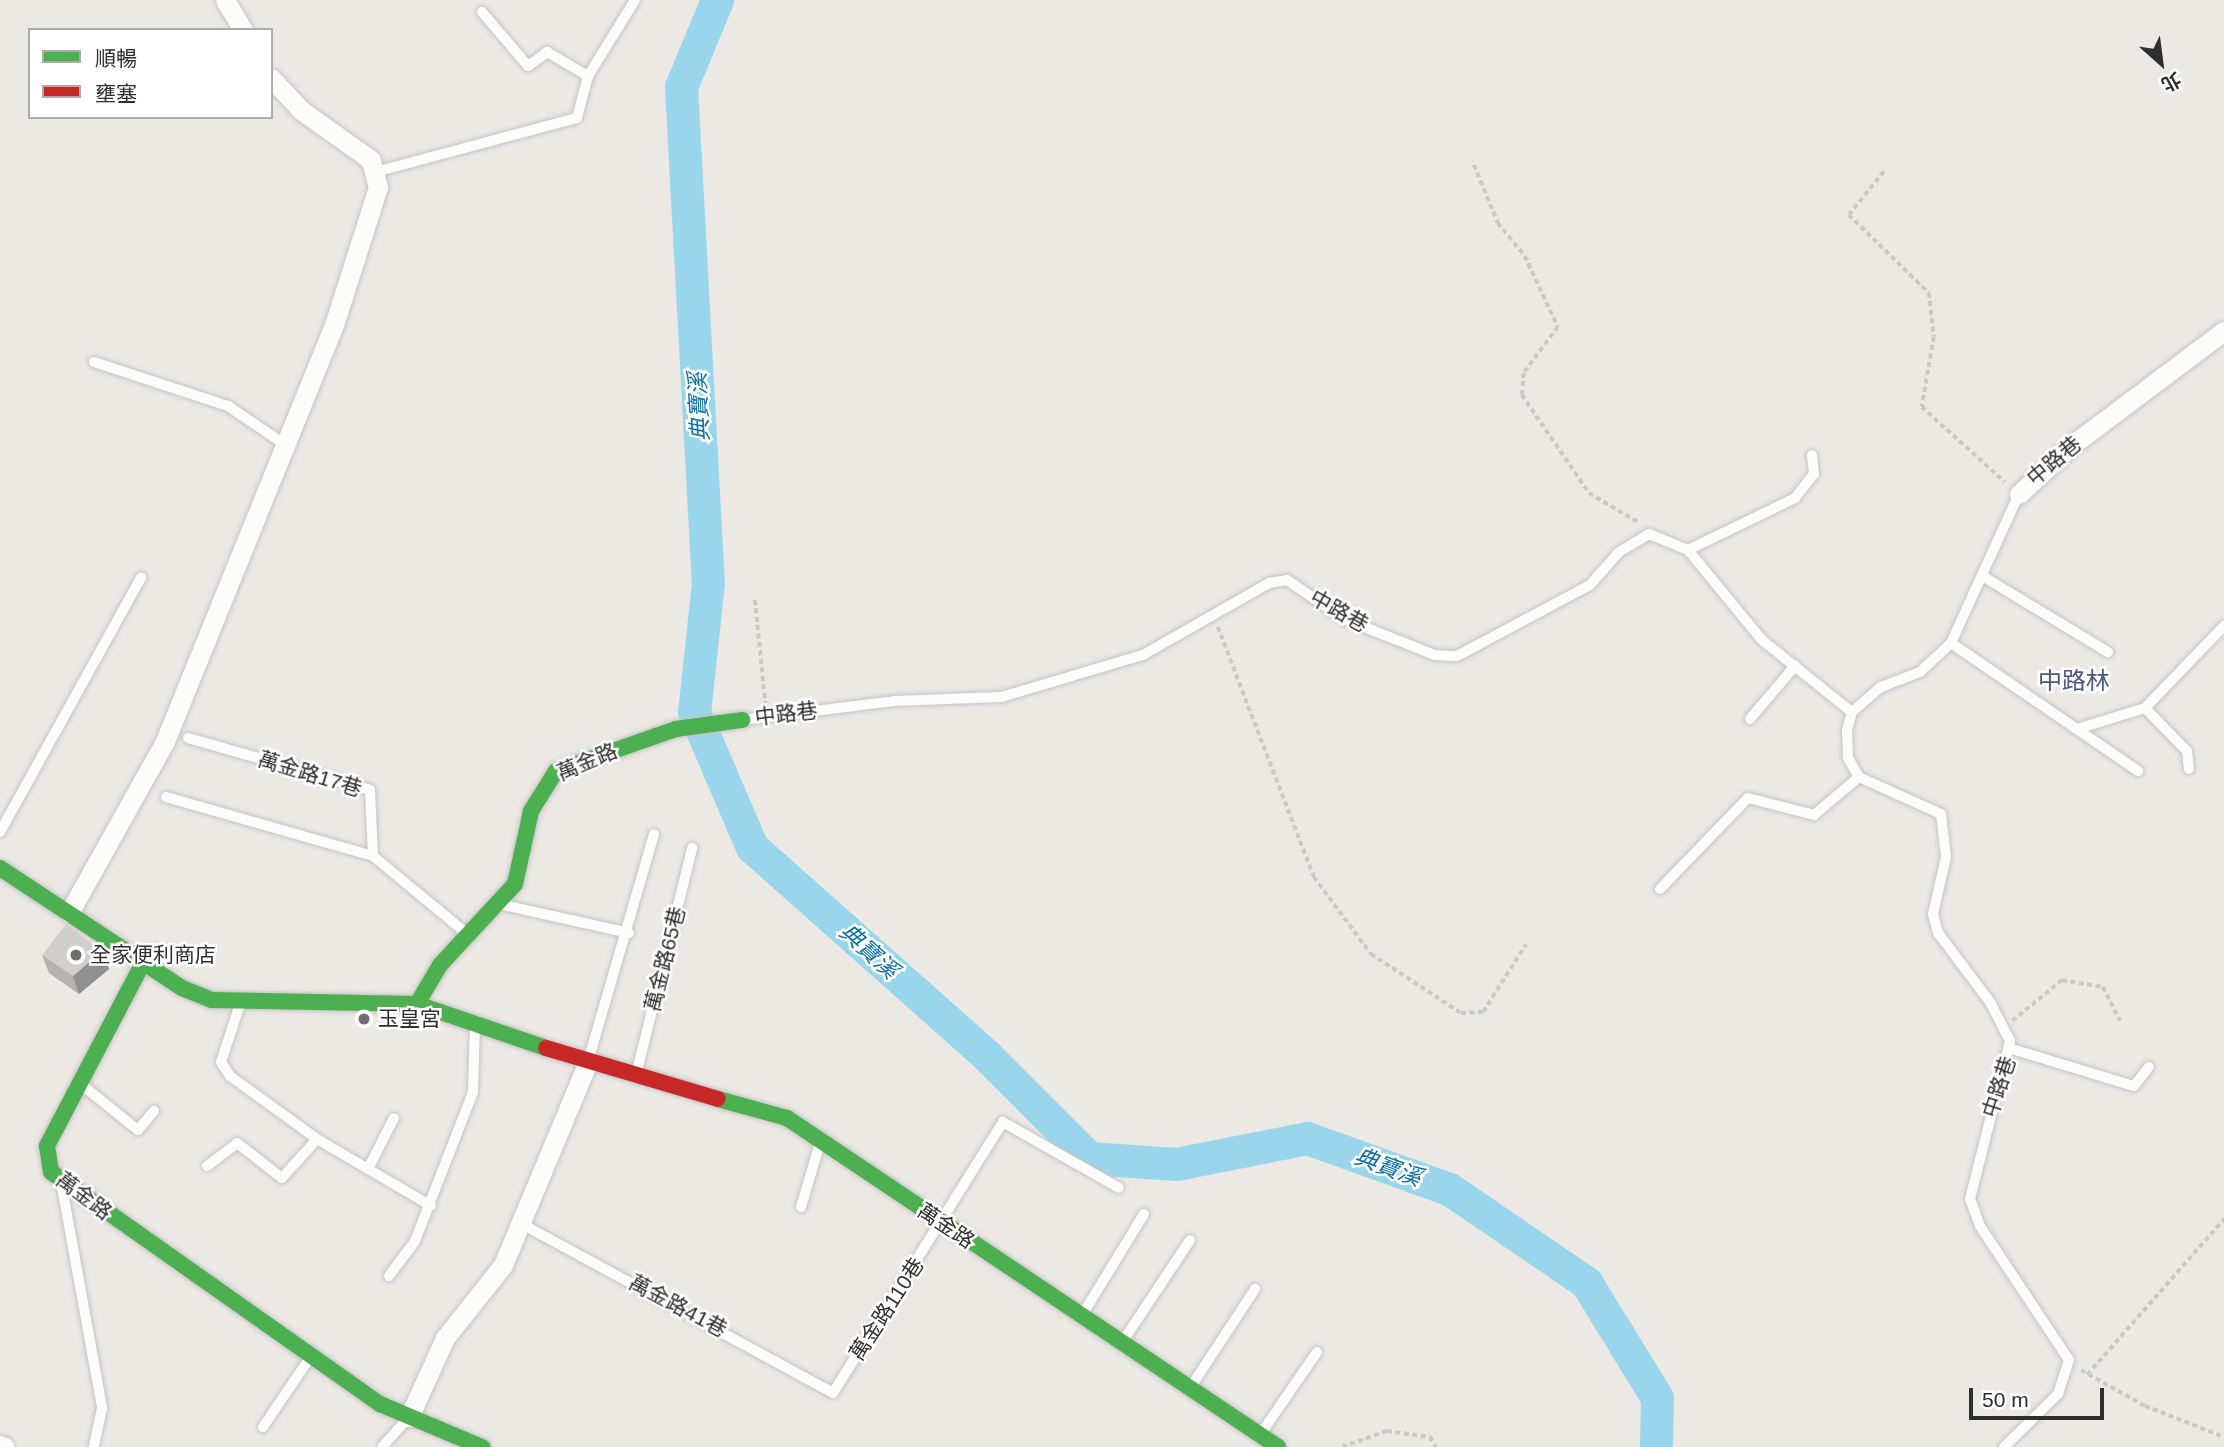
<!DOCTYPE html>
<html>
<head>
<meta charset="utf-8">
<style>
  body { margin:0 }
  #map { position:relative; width:2224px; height:1447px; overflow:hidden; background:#ece8e4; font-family:Helvetica,"Noto Sans TC",sans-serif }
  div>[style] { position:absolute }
  .river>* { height:33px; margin:-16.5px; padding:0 16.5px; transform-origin:16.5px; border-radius:16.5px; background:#99d6ec }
  .path>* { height:3.5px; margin-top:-1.75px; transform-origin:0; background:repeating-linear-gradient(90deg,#c9c9c8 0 5px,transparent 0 8.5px) }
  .roads { filter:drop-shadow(0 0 2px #c5c4c5) drop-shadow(0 0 2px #c5c4c5) }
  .lane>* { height:10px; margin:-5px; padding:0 5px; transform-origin:5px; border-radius:5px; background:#fcfcfb }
  .street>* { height:19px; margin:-9.5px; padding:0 9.5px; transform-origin:9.5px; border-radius:9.5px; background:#fcfcfb }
  .fast>* { height:16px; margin:-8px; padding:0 8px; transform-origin:8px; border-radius:8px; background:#4caf50 }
  .jam>* { height:16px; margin:-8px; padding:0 8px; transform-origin:8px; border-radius:8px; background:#c62828 }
  .wall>* { inset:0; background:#b4b1af }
  .shaded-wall>* { inset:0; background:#92908e }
  .building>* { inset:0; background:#d1cecb }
  .dots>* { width:19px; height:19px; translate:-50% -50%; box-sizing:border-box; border:4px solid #fff; border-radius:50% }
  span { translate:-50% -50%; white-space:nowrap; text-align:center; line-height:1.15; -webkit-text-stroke:5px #fff; paint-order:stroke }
  .street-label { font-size:21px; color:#2e2e2e }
  .poi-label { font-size:21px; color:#2e2e2e }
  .left { translate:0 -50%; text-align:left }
  .water-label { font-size:23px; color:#0d6fa3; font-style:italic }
  .quarter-label { font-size:24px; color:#4d5680 }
  .legend { position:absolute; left:28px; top:28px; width:245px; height:91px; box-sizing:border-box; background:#fff; border:2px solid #ababab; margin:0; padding:9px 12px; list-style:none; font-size:21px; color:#2e2e2e }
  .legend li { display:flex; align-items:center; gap:14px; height:35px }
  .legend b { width:35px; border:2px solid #ababab }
  .north { position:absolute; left:2126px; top:28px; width:70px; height:70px; -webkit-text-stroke:5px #fff; paint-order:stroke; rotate:152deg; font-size:19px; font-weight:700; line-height:28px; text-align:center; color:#2e2e2e }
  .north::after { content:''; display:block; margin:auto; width:24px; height:32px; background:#2e2e2e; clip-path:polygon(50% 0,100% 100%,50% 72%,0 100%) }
  .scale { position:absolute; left:1969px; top:1388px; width:135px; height:32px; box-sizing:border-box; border:4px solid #2e2e2e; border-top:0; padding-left:9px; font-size:21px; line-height:24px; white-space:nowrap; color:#2e2e2e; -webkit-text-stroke:5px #fff; paint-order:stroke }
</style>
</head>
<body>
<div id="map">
  <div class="river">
    <i style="left:717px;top:0;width:94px;rotate:112.5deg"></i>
    <i style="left:681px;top:87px;width:496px;rotate:86.9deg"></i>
    <i style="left:708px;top:582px;width:131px;rotate:96.1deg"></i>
    <i style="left:694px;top:712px;width:147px;rotate:66.8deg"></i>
    <i style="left:752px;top:847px;width:313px;rotate:41.6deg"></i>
    <i style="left:986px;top:1055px;width:146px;rotate:45deg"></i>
    <i style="left:1089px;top:1158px;width:87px;rotate:3.9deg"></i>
    <i style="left:1176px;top:1164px;width:134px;rotate:-11.2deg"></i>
    <i style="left:1307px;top:1138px;width:151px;rotate:19.8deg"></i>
    <i style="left:1449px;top:1189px;width:166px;rotate:34.2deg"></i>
    <i style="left:1586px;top:1282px;width:136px;rotate:58.5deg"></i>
    <i style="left:1657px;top:1398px;width:49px;rotate:91.2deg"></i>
  </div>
  <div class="path">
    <i style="left:1474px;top:165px;width:63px;rotate:67.5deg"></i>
    <i style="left:1498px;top:223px;width:43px;rotate:50.7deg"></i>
    <i style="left:1525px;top:256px;width:78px;rotate:65.1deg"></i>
    <i style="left:1558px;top:327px;width:57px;rotate:126.5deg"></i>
    <i style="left:1524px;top:373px;width:22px;rotate:95deg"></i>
    <i style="left:1522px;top:395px;width:119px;rotate:55.6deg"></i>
    <i style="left:1589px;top:493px;width:59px;rotate:30.5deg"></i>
    <i style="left:1884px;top:172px;width:55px;rotate:129.1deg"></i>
    <i style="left:1849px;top:215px;width:112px;rotate:44.3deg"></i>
    <i style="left:1929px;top:293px;width:44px;rotate:83.5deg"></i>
    <i style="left:1934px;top:337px;width:71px;rotate:99.7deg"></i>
    <i style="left:1922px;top:407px;width:112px;rotate:42.1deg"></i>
    <i style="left:755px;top:600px;width:107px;rotate:84.1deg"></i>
    <i style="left:1218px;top:627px;width:268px;rotate:69deg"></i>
    <i style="left:1314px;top:877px;width:96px;rotate:53.5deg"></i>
    <i style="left:1371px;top:954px;width:108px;rotate:33.2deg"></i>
    <i style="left:1461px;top:1013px;width:22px;rotate:-3deg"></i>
    <i style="left:1483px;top:1012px;width:80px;rotate:-57.7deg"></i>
    <i style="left:2012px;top:1021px;width:65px;rotate:-39.4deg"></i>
    <i style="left:2062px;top:980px;width:42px;rotate:9.7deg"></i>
    <i style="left:2103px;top:987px;width:38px;rotate:63deg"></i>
    <i style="left:2081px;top:1370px;width:73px;rotate:29.4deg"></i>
    <i style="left:2145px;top:1406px;width:85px;rotate:21.4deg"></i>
    <i style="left:2087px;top:1375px;width:208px;rotate:-48.7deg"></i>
    <i style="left:1342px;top:1447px;width:48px;rotate:-19.6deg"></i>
    <i style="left:1387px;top:1431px;width:43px;rotate:7.9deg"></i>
    <i style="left:1430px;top:1437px;width:12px;rotate:59deg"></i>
  </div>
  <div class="roads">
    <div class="lane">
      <i style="left:482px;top:12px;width:71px;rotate:49.6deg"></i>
      <i style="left:528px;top:66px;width:24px;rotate:-36deg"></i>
      <i style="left:547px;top:52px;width:48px;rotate:30.3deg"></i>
      <i style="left:379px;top:171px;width:205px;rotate:-15deg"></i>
      <i style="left:577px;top:118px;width:43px;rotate:-75.3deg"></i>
      <i style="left:588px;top:76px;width:89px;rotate:-58.3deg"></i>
      <i style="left:94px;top:362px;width:141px;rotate:18.2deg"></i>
      <i style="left:228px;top:406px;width:68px;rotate:34.2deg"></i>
      <i style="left:1688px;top:550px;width:119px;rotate:-25.9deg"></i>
      <i style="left:1795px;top:498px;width:31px;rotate:-52deg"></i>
      <i style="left:1814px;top:474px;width:19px;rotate:-96deg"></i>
      <i style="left:1984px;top:577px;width:145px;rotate:31.2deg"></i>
      <i style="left:1951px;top:643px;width:227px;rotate:34.4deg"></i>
      <i style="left:2145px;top:708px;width:60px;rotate:45.7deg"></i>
      <i style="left:2187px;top:751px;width:18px;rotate:84deg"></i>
      <i style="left:1750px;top:719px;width:70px;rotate:-49.7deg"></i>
      <i style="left:742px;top:720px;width:153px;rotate:-7.1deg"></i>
      <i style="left:894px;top:701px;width:107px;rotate:-2.1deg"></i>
      <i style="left:1001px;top:697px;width:148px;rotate:-16.5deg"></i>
      <i style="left:1143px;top:655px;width:145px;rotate:-29.7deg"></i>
      <i style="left:1269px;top:583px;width:18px;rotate:-9deg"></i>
      <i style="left:1287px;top:580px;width:69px;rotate:34.4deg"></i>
      <i style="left:1344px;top:619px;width:98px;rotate:21.6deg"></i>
      <i style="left:1435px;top:655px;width:22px;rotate:3deg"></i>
      <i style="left:1457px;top:656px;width:151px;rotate:-28.1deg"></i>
      <i style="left:1590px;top:585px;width:44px;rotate:-48.7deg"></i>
      <i style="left:1619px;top:552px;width:35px;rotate:-31deg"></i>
      <i style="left:1649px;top:534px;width:42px;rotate:22.3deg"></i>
      <i style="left:1688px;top:550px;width:117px;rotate:50.6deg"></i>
      <i style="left:1762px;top:640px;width:115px;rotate:38.7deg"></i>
      <i style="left:2077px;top:729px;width:71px;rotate:-17.2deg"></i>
      <i style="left:2145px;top:708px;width:114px;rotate:-46.1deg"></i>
      <i style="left:188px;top:738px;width:189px;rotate:15.9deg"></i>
      <i style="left:370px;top:790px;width:66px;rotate:87.4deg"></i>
      <i style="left:373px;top:856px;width:121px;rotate:39.6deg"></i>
      <i style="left:166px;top:797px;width:215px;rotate:15.9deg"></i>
      <i style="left:0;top:832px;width:291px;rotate:-61deg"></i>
      <i style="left:1660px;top:889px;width:127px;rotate:-46deg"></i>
      <i style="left:1748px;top:798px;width:68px;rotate:14.4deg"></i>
      <i style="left:1814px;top:815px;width:59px;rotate:-40.2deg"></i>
      <i style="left:503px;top:905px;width:129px;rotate:12.5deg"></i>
      <i style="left:240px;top:1004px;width:61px;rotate:108.1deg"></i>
      <i style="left:221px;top:1062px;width:17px;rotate:57deg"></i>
      <i style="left:230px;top:1076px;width:107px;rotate:35.9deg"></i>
      <i style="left:317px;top:1139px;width:132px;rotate:30.4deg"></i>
      <i style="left:2012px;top:1049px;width:127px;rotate:16.9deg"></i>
      <i style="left:2134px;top:1086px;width:24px;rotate:-52deg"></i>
      <i style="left:589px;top:1058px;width:233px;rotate:-73.8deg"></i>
      <i style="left:637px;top:1071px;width:230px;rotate:-76.1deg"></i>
      <i style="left:82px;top:1085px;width:72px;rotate:38.8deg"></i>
      <i style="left:138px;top:1130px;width:25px;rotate:-50deg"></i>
      <i style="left:207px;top:1166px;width:38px;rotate:-37deg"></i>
      <i style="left:237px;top:1143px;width:57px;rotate:37.9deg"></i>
      <i style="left:282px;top:1178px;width:52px;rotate:-48.1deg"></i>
      <i style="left:368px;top:1169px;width:57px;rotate:-63deg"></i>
      <i style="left:62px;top:1187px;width:225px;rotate:79.7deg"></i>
      <i style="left:102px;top:1408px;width:40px;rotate:102deg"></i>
      <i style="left:801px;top:1207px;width:67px;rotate:-73.5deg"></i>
      <i style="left:520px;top:1223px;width:356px;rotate:28.5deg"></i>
      <i style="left:833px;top:1393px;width:320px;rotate:-57.9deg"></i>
      <i style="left:1003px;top:1122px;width:133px;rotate:29.6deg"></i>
      <i style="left:389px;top:1276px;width:44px;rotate:-53.4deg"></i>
      <i style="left:415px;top:1241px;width:160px;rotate:-68.7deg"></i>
      <i style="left:473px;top:1092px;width:66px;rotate:-88.3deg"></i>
      <i style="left:1084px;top:1312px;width:115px;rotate:-58.5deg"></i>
      <i style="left:1123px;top:1341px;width:121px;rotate:-56.4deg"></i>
      <i style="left:1192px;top:1385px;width:115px;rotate:-56.7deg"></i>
      <i style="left:263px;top:1427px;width:86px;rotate:-55.9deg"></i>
      <i style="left:1262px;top:1432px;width:97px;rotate:-55.5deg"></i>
      <i style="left:382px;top:1447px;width:36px;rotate:-48deg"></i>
      <i style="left:2004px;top:1447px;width:76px;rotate:-44.5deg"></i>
      <i style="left:2058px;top:1394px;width:36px;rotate:-72deg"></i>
      <i style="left:2069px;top:1360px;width:161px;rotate:-123.6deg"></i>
      <i style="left:1980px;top:1226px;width:29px;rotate:-110deg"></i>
      <i style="left:1970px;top:1199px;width:163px;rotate:-75.8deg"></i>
      <i style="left:2010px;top:1041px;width:44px;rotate:-117.1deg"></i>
      <i style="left:1990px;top:1002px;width:86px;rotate:-127deg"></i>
      <i style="left:1938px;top:933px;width:20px;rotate:-105deg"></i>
      <i style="left:1933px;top:914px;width:58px;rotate:-77.2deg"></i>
      <i style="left:1946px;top:857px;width:43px;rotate:-96.6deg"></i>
      <i style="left:1941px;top:814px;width:90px;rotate:-155.7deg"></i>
      <i style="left:1859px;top:777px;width:22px;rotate:-120deg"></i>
      <i style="left:1848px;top:758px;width:28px;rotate:-92deg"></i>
      <i style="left:1847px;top:730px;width:19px;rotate:-74deg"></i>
      <i style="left:1852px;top:712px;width:38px;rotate:-41deg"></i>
      <i style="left:1881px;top:687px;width:42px;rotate:-21deg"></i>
      <i style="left:1920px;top:672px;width:42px;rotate:-43.1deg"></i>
      <i style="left:1951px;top:643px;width:164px;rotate:-65.5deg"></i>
    </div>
    <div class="street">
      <i style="left:225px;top:0;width:35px;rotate:59deg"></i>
      <i style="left:2019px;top:494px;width:72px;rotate:-42.8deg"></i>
      <i style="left:2072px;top:445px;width:190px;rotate:-36.9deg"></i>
      <i style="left:69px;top:913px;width:197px;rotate:-60.8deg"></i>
      <i style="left:165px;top:741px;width:449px;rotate:-67.9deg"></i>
      <i style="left:334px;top:325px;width:145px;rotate:-72.3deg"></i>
      <i style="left:378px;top:187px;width:28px;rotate:-105deg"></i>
      <i style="left:371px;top:160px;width:85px;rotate:-144.6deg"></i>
      <i style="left:302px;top:111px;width:45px;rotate:-133.2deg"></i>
      <i style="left:409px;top:1417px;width:87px;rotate:-65.5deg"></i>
      <i style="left:445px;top:1338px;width:93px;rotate:-51.5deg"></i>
      <i style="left:503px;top:1265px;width:220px;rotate:-67.3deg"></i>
      <i style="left:0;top:1445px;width:5px;rotate:22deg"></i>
    </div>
    <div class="fast">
      <i style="left:0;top:868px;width:218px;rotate:33.4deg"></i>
      <i style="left:182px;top:988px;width:32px;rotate:22deg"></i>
      <i style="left:212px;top:1000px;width:205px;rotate:1.1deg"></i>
      <i style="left:417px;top:1004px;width:136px;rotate:18.8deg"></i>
      <i style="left:144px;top:961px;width:209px;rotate:117.7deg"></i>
      <i style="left:47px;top:1146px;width:26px;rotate:81deg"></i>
      <i style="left:51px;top:1172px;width:403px;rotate:35.2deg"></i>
      <i style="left:380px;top:1404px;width:111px;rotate:22.9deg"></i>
      <i style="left:417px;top:1004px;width:45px;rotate:-59.5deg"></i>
      <i style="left:440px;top:965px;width:110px;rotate:-47.2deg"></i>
      <i style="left:515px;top:884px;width:75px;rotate:-77.6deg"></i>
      <i style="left:531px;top:811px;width:47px;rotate:-58deg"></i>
      <i style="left:556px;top:771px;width:127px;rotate:-19.3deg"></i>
      <i style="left:676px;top:729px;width:67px;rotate:-7.8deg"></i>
      <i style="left:718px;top:1099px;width:72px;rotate:15.4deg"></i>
      <i style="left:787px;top:1118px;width:591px;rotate:33.82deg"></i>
    </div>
    <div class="jam">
      <i style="left:546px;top:1048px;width:179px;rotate:16.5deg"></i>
    </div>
  </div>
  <div class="wall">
    <i style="clip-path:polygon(102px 951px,109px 969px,79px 994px,49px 973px,42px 955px)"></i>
  </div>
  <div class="shaded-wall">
    <i style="clip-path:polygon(102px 951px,109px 969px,79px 994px,73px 976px)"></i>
  </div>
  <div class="building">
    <i style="clip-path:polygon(66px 924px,102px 951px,73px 976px,42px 955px)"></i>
  </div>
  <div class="dots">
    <i style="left:76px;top:955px;background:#706f6e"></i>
    <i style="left:364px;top:1019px;background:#706f6e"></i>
  </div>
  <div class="street-label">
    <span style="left:2054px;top:461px;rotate:-40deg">中路巷</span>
    <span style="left:1339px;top:611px;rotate:29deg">中路巷</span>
    <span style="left:786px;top:714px;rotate:-7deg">中路巷</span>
    <span style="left:587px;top:762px;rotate:-23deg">萬金路</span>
    <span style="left:310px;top:774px;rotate:17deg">萬金路17巷</span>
    <span style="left:665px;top:959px;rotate:-76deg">萬金路65巷</span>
    <span style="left:1999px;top:1087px;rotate:-72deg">中路巷</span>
    <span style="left:84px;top:1196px;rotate:37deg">萬金路</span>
    <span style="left:946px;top:1226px;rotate:34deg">萬金路</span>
    <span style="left:678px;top:1306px;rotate:28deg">萬金路41巷</span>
    <span style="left:887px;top:1309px;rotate:-57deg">萬金路110巷</span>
  </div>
  <div class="poi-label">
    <span class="left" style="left:90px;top:955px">全家便利商店</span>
    <span class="left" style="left:378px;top:1019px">玉皇宮</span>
  </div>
  <div class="water-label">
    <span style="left:699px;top:407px;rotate:-93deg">典寶溪</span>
    <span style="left:869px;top:951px;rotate:42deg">典寶溪</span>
    <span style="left:1388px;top:1167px;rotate:20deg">典寶溪</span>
  </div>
  <div class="quarter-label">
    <span style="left:2074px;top:681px">中路林</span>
  </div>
  <ul class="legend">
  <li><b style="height:9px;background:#4caf50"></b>順暢</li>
  <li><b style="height:9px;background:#c62828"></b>壅塞</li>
  </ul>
  <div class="north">北</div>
  <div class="scale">50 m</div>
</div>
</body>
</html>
